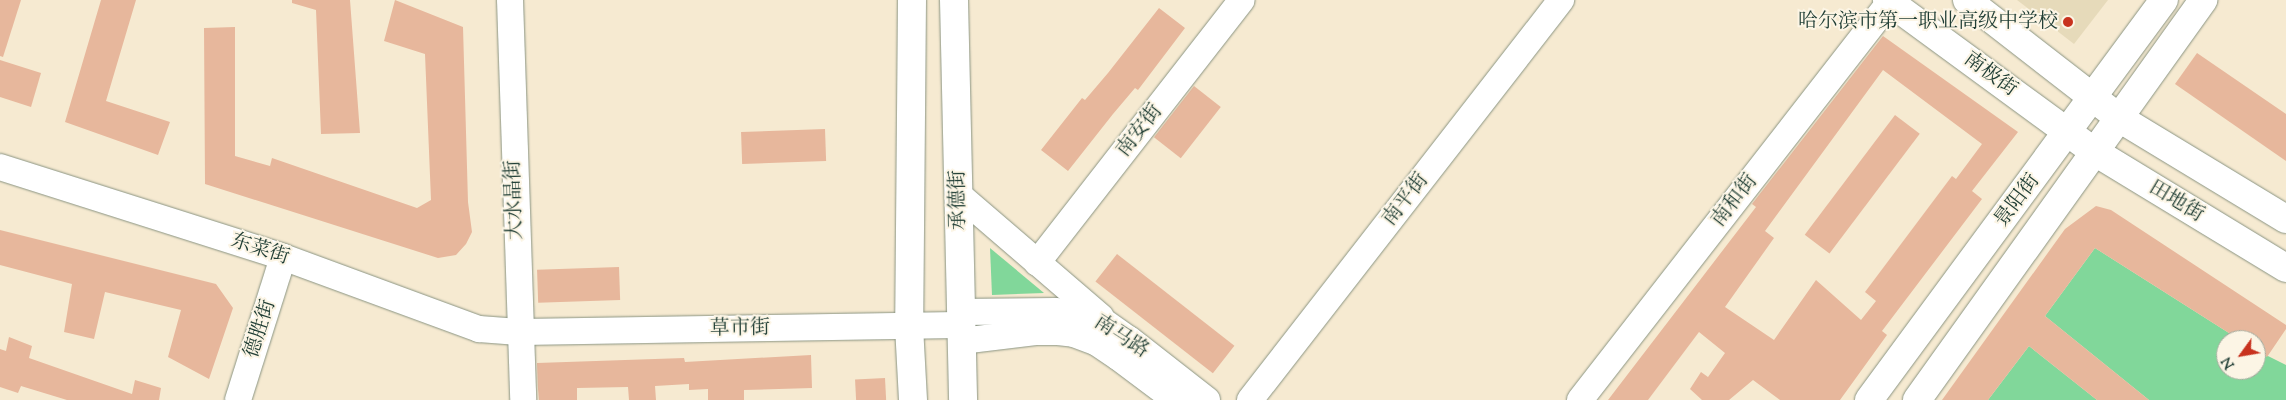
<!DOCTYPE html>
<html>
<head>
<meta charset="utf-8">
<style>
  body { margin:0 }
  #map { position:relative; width:2286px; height:400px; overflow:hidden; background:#f6ead1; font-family:"Sorts Mill Goudy","Noto Serif SC",serif }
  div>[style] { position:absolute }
  .built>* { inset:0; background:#e6daba }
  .green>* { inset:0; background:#81d79a }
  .building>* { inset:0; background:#e7b79c; transform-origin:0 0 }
  .roads { filter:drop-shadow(0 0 1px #8a9482) drop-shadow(0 0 1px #8a9482) }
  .secondary>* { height:26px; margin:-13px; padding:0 13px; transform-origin:13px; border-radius:13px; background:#fff }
  .primary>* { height:28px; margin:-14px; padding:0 14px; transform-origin:14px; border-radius:14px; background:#fff }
  .highway>* { height:28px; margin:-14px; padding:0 14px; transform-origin:14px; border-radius:14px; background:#fff }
  .dots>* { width:14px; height:14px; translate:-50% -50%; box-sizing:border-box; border:2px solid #fcf5e5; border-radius:50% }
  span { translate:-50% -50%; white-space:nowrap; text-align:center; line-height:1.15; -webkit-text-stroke:4px #fcf5e5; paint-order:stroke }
  .poi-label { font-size:20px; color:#1f3d34 }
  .right { translate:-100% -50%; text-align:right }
  .street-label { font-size:20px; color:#1f3d34 }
  .north { position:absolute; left:2216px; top:330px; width:50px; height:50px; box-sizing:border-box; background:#fcf5e5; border:1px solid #a4ab9e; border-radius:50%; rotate:238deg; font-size:14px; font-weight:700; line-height:20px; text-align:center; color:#1f3d34 }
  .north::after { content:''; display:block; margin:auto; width:18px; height:22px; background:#c8321e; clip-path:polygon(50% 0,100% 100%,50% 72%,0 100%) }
</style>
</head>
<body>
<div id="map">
  <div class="built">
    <i style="clip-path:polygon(2017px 0,2108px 0,2074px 44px)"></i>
  </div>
  <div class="green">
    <i style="clip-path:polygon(990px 248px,1044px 293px,992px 295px)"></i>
    <i style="clip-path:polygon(2095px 248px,2240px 340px,2226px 340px,2226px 370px,2256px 370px,2256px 350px,2286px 365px,2286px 400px,2149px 400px,2045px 316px)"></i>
    <i style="clip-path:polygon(2029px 346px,2097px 400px,1988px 400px)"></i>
  </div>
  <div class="building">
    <i style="clip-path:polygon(0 0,21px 0,3px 57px,0 56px)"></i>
    <i style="clip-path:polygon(101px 0,136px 0,106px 101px,170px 122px,158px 155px,65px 122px)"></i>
    <i style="clip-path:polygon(292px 0,350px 0,360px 133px,321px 134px,316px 10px,292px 3px)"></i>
    <i style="clip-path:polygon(395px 0,463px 27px,468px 202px,472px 232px,466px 244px,456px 255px,438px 258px,205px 184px,204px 28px,235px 27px,235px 156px,270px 166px,272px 158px,417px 208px,431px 200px,425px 54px,384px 41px)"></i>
    <i style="clip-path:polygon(1159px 8px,1185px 28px,1138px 90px,1135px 88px,1113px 114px,1068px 171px,1041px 150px,1082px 98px,1085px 100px,1108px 73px)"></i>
    <i style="clip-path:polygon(evenodd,1883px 36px,2018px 132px,1972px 191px,1982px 199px,1882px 331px,1887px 335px,1840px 400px,1780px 400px,1753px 380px,1729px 400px,1702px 400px,1690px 389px,1701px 372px,1708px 377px,1725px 353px,1699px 332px,1648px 400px,1608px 400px,1756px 207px,1752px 204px,1883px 36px,1883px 70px,1982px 144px,1956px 179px,1952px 176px,1865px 292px,1876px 301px,1861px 320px,1816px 280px,1774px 340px,1725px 307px,1774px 238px,1765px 231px,1883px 70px)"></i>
    <i style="clip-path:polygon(2197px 53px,2286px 114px,2286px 161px,2175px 84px)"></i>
    <i style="clip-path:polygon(0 60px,41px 73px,31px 107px,0 97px)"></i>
    <i style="left:1194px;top:86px;width:34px;height:65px;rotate:38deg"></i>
    <i style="left:1895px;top:115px;width:31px;height:150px;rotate:37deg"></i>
    <i style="left:825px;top:129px;width:32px;height:84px;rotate:88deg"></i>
    <i style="clip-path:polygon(2096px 206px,2111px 210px,2286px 325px,2286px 329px,2267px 357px,2256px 350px,2256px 340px,2240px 340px,2095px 248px,2045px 316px,2149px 400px,2097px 400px,2029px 346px,1988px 400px,1942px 400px,2065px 229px)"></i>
    <i style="clip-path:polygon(0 230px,216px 284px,233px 308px,209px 379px,168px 357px,181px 310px,105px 292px,94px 339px,64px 332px,72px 284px,0 265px)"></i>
    <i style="left:1117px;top:254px;width:149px;height:35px;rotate:38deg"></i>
    <i style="left:619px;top:267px;width:33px;height:82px;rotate:88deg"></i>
    <i style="clip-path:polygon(9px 337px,32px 346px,29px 358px,132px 394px,135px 380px,161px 388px,159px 400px,67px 400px,21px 386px,18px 393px,0 387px,0 349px,6px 351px)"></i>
    <i style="clip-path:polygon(811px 355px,812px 388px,744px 390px,744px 400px,708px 400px,708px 389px,689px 390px,689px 384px,655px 386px,656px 400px,629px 400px,628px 387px,577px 388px,577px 400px,539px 400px,538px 389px,537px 363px,684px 358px,685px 362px)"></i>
    <i style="left:885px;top:378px;width:22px;height:30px;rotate:87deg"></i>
  </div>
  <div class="roads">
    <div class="secondary">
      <i style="left:510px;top:0;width:400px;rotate:88.1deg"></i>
      <i style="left:0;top:167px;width:297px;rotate:17.6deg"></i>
      <i style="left:283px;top:257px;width:209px;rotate:20.2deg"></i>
      <i style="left:479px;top:329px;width:40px;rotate:4.3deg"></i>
      <i style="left:519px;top:332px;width:441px;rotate:-0.9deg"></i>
      <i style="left:959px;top:195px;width:187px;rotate:40.7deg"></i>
      <i style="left:1037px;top:263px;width:333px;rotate:-52.1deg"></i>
      <i style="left:961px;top:312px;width:94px;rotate:-0.6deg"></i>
      <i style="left:1055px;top:311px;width:27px;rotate:6deg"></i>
      <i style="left:1082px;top:314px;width:19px;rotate:16deg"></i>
      <i style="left:1100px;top:319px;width:35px;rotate:35deg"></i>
      <i style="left:1129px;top:339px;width:99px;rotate:38deg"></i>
      <i style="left:961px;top:341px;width:75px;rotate:-6.9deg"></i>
      <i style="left:1035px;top:332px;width:23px"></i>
      <i style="left:1058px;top:332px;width:16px;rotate:7deg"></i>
      <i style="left:1074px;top:334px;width:25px;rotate:21deg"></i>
      <i style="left:1097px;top:343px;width:25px;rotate:34deg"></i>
      <i style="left:1118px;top:357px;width:71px;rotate:37deg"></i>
      <i style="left:238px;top:400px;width:150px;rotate:-72.5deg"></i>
      <i style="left:1250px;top:400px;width:507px;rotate:-52.13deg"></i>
      <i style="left:1580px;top:400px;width:504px;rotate:-52.09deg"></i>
    </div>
    <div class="primary">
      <i style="left:912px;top:0;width:326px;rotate:90.5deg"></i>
      <i style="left:909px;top:326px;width:74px;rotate:86.9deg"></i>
      <i style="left:954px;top:0;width:400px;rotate:88.7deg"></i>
      <i style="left:1869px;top:400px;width:497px;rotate:-53.6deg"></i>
      <i style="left:1917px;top:400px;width:492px;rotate:-54.4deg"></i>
    </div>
    <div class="highway">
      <i style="left:1887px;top:0;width:258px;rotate:36.2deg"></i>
      <i style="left:2095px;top:152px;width:223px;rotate:31.3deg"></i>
      <i style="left:1967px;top:0;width:192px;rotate:37.8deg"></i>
      <i style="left:2119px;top:118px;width:195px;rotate:31.2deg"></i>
    </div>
  </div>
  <div class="dots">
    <i style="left:2068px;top:22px;background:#c8321e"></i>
  </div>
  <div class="poi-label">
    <span class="right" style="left:2058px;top:22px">哈尔滨市第一职业高级中学校</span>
  </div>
  <div class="street-label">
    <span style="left:1990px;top:75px;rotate:36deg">南极街</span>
    <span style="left:1140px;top:131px;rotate:-52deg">南安街</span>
    <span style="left:515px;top:200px;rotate:-92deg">大水晶街</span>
    <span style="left:959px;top:200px;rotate:-91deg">承德街</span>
    <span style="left:1406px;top:200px;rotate:-52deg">南平街</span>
    <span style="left:1735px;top:201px;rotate:-52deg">南和街</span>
    <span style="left:2018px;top:201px;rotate:-53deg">景阳街</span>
    <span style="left:2176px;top:202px;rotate:31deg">田地街</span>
    <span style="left:260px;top:250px;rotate:18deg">东菜街</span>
    <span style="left:261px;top:329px;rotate:-72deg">德胜街</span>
    <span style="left:740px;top:329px;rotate:-1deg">草市街</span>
    <span style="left:1121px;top:337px;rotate:33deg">南马路</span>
  </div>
  <div class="north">N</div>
</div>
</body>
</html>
